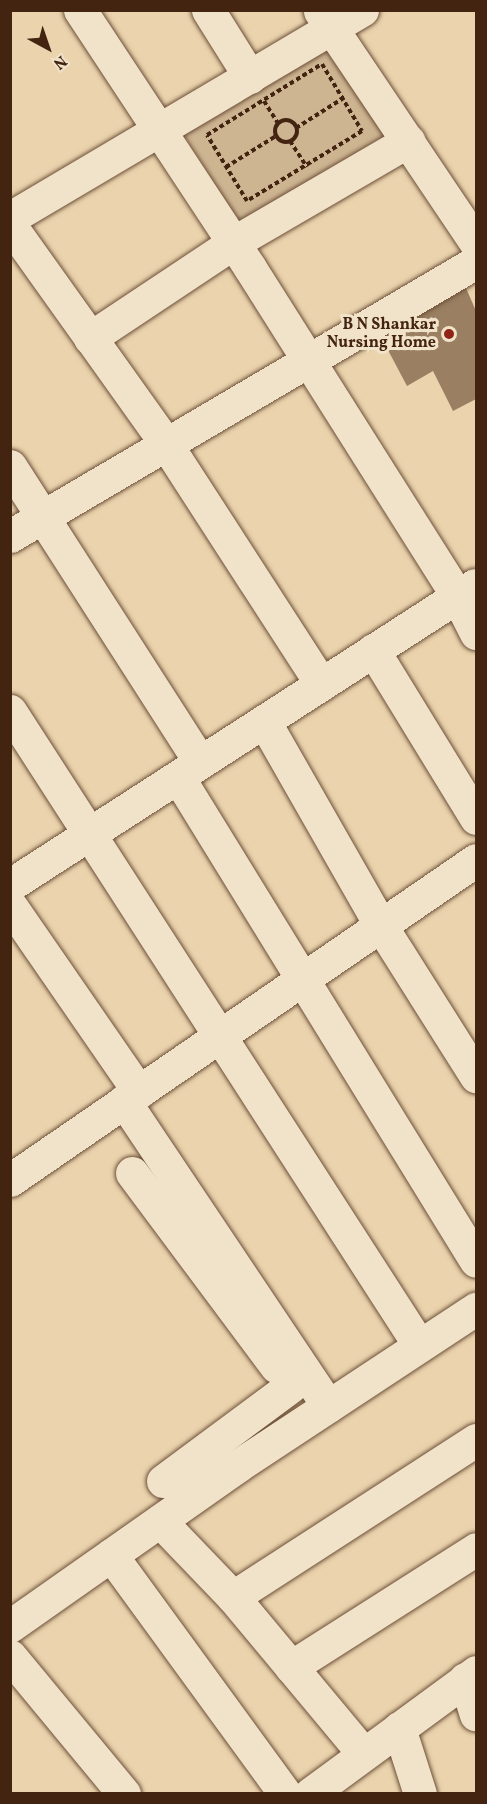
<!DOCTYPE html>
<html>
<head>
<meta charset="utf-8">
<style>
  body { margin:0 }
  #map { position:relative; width:487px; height:1804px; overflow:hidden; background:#ead3ad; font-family:Vollkorn,serif }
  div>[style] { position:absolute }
  .green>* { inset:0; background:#ceb592; transform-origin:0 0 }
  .building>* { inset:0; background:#9a7f62 }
  .path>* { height:4px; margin-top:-2px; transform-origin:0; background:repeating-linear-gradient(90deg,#432411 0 4.5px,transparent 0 7.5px) }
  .path>.ring { margin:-2px; padding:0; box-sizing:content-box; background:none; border:4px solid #432411; border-radius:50% }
  .roads { filter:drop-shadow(0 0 2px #6d5038) drop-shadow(0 0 2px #6d5038) }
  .minor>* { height:33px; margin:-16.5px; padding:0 16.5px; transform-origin:16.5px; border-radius:16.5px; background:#f1e2ca }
  .dots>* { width:16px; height:16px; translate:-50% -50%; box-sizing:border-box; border:3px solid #f1e2ca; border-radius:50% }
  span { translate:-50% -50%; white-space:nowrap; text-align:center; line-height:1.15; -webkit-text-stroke:6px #f1e2ca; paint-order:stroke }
  .poi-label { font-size:16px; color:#432411; font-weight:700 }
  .right { translate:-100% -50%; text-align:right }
  .frame { position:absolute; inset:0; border:12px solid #432411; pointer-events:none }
  .north { position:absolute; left:18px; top:18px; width:60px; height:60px; -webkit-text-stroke:4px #f1e2ca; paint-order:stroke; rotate:140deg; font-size:16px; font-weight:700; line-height:24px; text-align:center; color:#432411 }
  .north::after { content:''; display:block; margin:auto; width:21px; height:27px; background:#432411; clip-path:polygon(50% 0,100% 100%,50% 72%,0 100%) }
</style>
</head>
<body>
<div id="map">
  <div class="green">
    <i style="left:327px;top:45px;width:107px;height:169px;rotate:58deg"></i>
  </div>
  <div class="building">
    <i style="clip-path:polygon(466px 288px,476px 311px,476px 399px,453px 411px,433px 371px,407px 386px,380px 335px)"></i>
  </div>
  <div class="path">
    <i style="left:322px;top:64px;width:78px;rotate:59.2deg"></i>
    <i style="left:362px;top:131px;width:135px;rotate:148.7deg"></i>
    <i style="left:247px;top:201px;width:77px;rotate:-121.2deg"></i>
    <i style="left:207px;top:135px;width:135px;rotate:-31.7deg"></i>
    <i style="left:264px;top:101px;width:26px;rotate:58deg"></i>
    <i class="ring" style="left:275px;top:120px;width:18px;height:18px"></i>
    <i style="left:296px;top:128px;width:58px;rotate:-32.3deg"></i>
    <i style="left:290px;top:141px;width:31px;rotate:57deg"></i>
    <i style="left:226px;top:167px;width:59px;rotate:-31.8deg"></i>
  </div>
  <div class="roads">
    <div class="minor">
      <i style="left:80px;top:10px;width:309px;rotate:56.6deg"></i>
      <i style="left:250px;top:268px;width:388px;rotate:57.7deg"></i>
      <i style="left:457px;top:596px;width:42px;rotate:62.8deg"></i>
      <i style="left:208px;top:10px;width:79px;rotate:57.9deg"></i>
      <i style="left:320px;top:11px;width:280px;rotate:56.1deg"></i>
      <i style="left:10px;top:218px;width:409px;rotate:-30.6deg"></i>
      <i style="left:10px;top:225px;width:269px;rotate:54.5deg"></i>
      <i style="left:166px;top:444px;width:286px;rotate:57.1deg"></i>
      <i style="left:90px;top:338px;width:172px;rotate:-33.6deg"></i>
      <i style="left:233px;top:243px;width:203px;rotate:-30.2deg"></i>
      <i style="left:10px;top:466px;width:352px;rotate:57.3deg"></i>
      <i style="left:10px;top:536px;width:541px;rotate:-30.45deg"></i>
      <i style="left:373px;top:650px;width:197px;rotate:58.5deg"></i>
      <i style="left:10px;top:711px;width:754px;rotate:57.17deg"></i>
      <i style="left:264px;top:721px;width:236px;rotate:60.3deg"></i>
      <i style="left:381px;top:926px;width:178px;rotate:57.7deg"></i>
      <i style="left:178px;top:777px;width:568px;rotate:58.38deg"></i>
      <i style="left:10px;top:885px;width:553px;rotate:-32.83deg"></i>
      <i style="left:10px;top:905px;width:227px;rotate:55.4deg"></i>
      <i style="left:124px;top:1101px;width:367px;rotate:56.2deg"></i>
      <i style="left:132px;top:1173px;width:241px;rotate:53.3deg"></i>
      <i style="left:10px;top:1180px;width:565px;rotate:-34.48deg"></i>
      <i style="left:163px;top:1481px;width:159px;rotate:-36.6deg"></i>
      <i style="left:160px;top:1521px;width:105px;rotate:46.2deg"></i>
      <i style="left:233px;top:1597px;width:204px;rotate:50.2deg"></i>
      <i style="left:111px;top:1555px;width:296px;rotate:53.9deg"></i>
      <i style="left:233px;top:1597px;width:289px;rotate:-32.9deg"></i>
      <i style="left:10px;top:1626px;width:280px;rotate:-35.1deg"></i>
      <i style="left:239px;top:1465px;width:284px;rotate:-33.4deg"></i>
      <i style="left:10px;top:1656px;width:179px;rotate:50.4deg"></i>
      <i style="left:291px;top:1667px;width:219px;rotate:-32.5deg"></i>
      <i style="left:465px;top:1679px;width:37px;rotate:73deg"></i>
      <i style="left:399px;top:1728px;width:69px;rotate:72.3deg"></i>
      <i style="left:310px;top:1794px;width:206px;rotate:-36.3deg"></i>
    </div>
  </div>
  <div class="dots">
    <i style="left:449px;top:334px;background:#8f2418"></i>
  </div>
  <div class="poi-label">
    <span class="right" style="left:436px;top:334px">B N Shankar<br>Nursing Home</span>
  </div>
  <div class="frame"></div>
  <div class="north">N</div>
</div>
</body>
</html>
